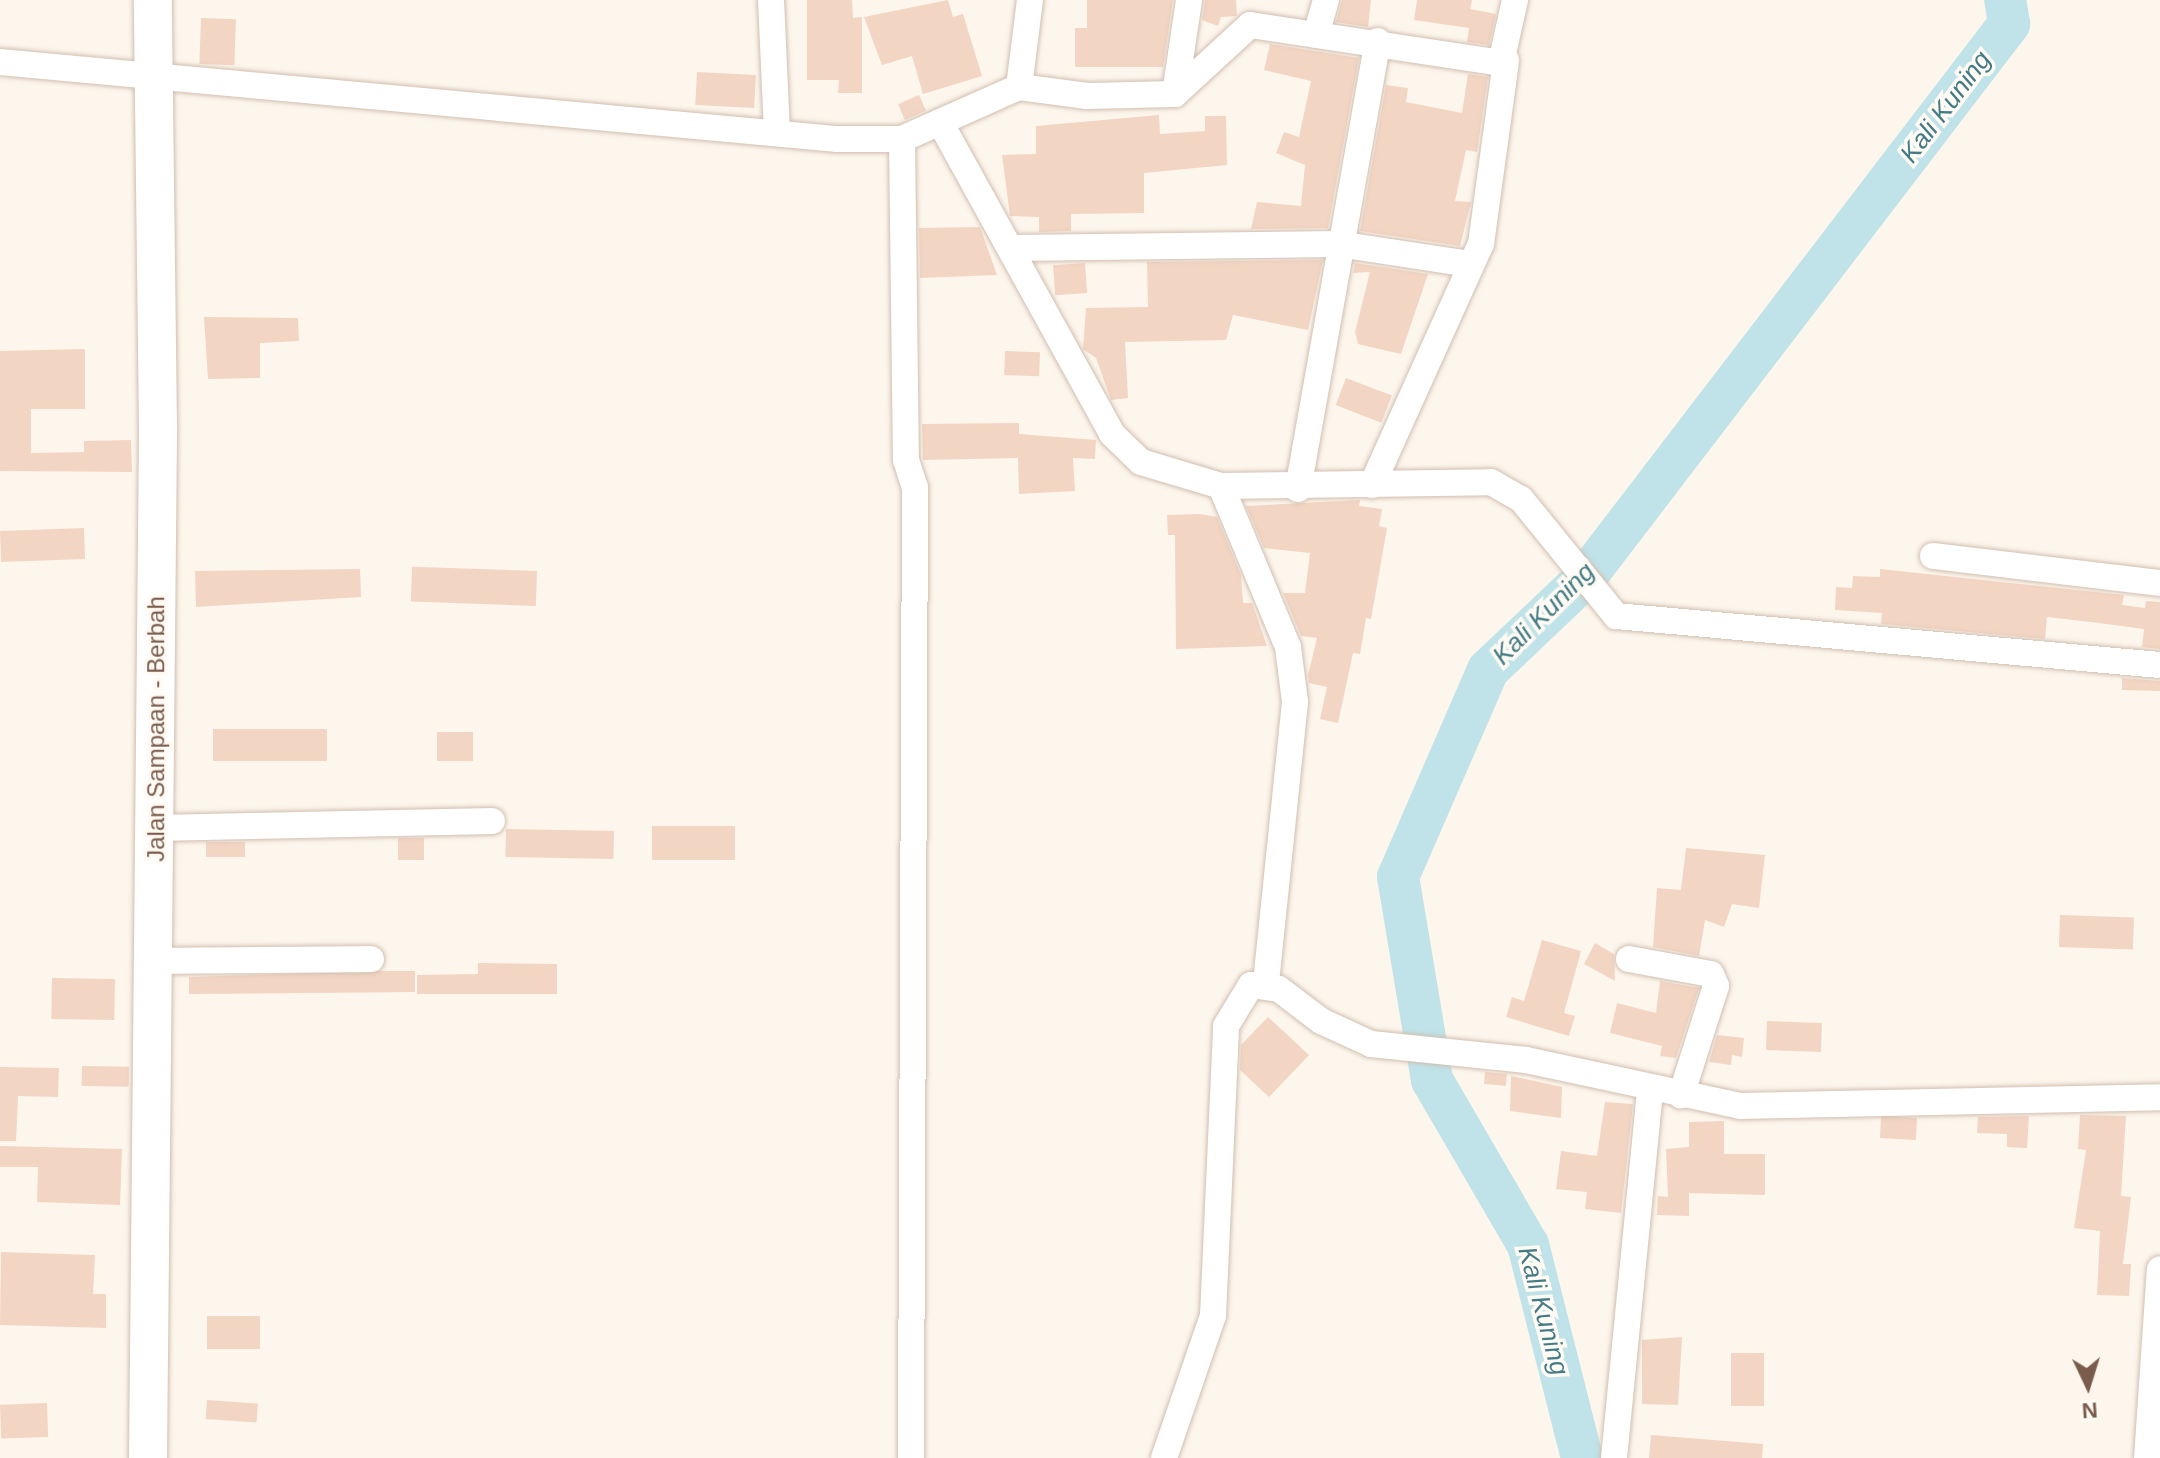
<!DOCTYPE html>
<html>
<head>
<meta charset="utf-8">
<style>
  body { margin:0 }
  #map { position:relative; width:2160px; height:1458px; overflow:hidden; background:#fdf6ec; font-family:Helvetica,sans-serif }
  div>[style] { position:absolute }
  .river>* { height:42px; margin:-21px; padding:0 21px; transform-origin:21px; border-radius:21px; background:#bfe3e8 }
  .building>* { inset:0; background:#f3d5c3; transform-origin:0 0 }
  .roads { filter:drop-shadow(0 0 2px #d1beb0) drop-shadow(0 0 2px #d1beb0) }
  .street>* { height:26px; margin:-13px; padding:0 13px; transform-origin:13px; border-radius:13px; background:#fff }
  .secondary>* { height:38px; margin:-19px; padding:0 19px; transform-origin:19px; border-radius:19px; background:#fff }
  span { translate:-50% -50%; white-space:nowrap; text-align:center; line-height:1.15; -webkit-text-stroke:7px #fffaf3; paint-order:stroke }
  .street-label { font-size:24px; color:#7a5c4d }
  .water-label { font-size:26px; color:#437c86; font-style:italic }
  .north { position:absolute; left:2048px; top:1346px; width:80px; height:80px; -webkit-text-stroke:6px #fffaf3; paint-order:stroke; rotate:176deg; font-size:22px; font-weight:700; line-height:32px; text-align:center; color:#7a5c4d }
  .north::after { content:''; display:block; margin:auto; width:28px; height:36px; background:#7a5c4d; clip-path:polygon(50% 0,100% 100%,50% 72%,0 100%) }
</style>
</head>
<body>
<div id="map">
  <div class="river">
    <i style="left:1582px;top:1458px;width:220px;rotate:-104.2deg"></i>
    <i style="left:1528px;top:1245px;width:191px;rotate:-120.2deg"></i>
    <i style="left:1432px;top:1080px;width:206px;rotate:-99.5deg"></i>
    <i style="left:1398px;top:877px;width:226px;rotate:-66.5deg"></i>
    <i style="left:1488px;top:670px;width:134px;rotate:-43.5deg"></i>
    <i style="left:1585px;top:578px;width:698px;rotate:-52.57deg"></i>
    <i style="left:2009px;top:24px;width:24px;rotate:-99deg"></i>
  </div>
  <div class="building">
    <i style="clip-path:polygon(807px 0,852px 0,853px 18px,862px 17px,862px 93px,838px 93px,839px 80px,807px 80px)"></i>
    <i style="clip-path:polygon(948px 0,953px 17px,963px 14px,982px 76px,923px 94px,912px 56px,882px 65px,864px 17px)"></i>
    <i style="clip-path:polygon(1087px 0,1173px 0,1163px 67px,1075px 67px,1075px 28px,1087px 28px)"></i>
    <i style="clip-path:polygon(1205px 0,1236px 0,1237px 16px,1221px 17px,1218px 26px,1202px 20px)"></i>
    <i style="clip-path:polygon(1342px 0,1371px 0,1368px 27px,1336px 22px)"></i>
    <i style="clip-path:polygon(1417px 0,1472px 0,1470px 9px,1496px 14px,1489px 45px,1467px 42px,1469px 28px,1414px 20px)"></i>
    <i style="left:201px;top:18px;width:35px;height:46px;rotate:2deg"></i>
    <i style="clip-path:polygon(1270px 44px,1359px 58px,1328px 228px,1251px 229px,1257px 202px,1301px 206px,1305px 165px,1276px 153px,1284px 132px,1299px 137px,1311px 81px,1264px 70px)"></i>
    <i style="left:697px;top:72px;width:59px;height:33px;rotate:3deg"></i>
    <i style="clip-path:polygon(1468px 74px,1488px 77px,1477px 152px,1466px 150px,1455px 201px,1471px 202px,1460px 246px,1360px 231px,1386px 85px,1408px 88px,1406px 102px,1462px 113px)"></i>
    <i style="left:919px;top:95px;width:17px;height:23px;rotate:66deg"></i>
    <i style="clip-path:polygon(1159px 115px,1160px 134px,1205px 131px,1205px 116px,1226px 116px,1227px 165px,1144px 173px,1144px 213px,1071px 214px,1071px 231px,1039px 232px,1039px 217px,1010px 216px,1002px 155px,1036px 154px,1036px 126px)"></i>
    <i style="clip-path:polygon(980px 227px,997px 275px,920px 278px,919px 228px)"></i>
    <i style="clip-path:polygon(1323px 260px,1308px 330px,1233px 315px,1226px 340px,1125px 342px,1128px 398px,1111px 400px,1096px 358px,1083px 349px,1086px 308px,1148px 307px,1147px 262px)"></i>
    <i style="left:1085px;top:263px;width:30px;height:32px;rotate:86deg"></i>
    <i style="clip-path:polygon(1355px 263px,1428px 274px,1401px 354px,1358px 344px,1355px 332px,1370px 272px,1353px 273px)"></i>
    <i style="clip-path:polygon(204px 317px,298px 318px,299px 341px,260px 343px,260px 378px,208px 379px)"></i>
    <i style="clip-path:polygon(85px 349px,85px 409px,31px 409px,31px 453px,84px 452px,84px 441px,131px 440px,132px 472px,0 471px,0 351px)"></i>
    <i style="left:1005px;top:351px;width:35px;height:24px;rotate:2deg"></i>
    <i style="left:1346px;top:378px;width:49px;height:29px;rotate:21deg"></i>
    <i style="clip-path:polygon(1019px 423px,1019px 434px,1096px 440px,1095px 459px,1073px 458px,1075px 491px,1019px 494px,1018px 458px,923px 460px,922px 424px)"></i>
    <i style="clip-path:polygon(1360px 500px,1359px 506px,1382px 509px,1379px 526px,1387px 528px,1371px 619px,1366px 618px,1360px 654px,1353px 653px,1338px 723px,1320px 719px,1327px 687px,1309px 683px,1308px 675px,1317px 638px,1301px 636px,1283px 593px,1305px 593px,1310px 553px,1264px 548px,1246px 506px)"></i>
    <i style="clip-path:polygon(1200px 514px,1217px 517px,1241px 575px,1243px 603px,1252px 603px,1267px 646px,1176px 649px,1175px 535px,1168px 535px,1167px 515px)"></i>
    <i style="left:84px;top:528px;width:31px;height:84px;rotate:88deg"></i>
    <i style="clip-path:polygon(360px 569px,361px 597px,196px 607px,195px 571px)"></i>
    <i style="clip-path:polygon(1880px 569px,2124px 595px,2122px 605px,2145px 608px,2146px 601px,2160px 602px,2160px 649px,2142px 647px,2144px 629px,2099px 623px,2047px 617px,2045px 639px,1881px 624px,1882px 613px,1835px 610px,1836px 587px,1852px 588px,1853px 576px,1880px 577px)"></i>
    <i style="left:537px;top:571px;width:35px;height:125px;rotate:92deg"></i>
    <i style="clip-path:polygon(2122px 678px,2160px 681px,2160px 691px,2122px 690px)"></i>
    <i style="left:213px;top:729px;width:114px;height:32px"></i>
    <i style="left:437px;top:732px;width:36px;height:29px"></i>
    <i style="left:652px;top:826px;width:83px;height:34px"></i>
    <i style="left:506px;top:829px;width:108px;height:28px;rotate:1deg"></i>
    <i style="left:424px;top:838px;width:22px;height:26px;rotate:90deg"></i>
    <i style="left:245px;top:842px;width:15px;height:39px;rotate:90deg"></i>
    <i style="clip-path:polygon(1686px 848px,1765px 855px,1759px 908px,1732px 904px,1724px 927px,1705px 920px,1699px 956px,1653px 947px,1657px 888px,1681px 890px)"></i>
    <i style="left:2060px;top:915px;width:74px;height:32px;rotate:2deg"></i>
    <i style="clip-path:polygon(1542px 940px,1581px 951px,1564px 1013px,1575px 1016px,1569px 1036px,1506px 1017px,1512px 997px,1524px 1001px)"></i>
    <i style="clip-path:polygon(1595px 943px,1614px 954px,1615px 981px,1584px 964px)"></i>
    <i style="clip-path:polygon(478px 963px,557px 964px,557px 994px,417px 994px,417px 975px,478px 974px)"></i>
    <i style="clip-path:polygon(381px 971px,415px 971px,415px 992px,189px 994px,189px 977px)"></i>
    <i style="left:52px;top:978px;width:63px;height:41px;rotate:1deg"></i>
    <i style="clip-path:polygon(1660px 981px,1699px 988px,1676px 1058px,1660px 1056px,1662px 1046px,1610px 1033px,1617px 1003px,1656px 1013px)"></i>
    <i style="clip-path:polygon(1268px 1017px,1309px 1055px,1269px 1097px,1240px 1070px,1241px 1045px)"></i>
    <i style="left:1767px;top:1021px;width:55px;height:29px;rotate:2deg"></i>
    <i style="clip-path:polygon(1717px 1035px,1744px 1038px,1742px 1057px,1732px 1055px,1731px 1065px,1709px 1062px)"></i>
    <i style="left:82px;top:1066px;width:47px;height:20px;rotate:1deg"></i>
    <i style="clip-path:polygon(0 1067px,59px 1068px,58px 1097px,18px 1096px,16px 1141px,0 1141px)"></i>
    <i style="left:1485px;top:1072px;width:22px;height:12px;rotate:5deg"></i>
    <i style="clip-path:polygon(1511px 1076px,1562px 1087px,1561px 1118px,1510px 1111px)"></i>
    <i style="clip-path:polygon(1605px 1102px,1633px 1104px,1621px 1213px,1585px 1209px,1587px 1192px,1556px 1189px,1561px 1151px,1597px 1156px)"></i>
    <i style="clip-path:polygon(2080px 1115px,2126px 1116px,2121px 1196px,2131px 1197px,2123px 1264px,2131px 1264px,2129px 1296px,2097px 1295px,2100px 1231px,2074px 1228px,2086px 1150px,2078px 1149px)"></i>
    <i style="clip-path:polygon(2029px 1116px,2027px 1148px,2007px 1147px,2007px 1134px,1977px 1133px,1978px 1117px)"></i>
    <i style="left:1917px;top:1118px;width:22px;height:36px;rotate:93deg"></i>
    <i style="clip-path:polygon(1724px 1121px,1724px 1154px,1765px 1154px,1765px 1195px,1689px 1193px,1689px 1216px,1657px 1215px,1658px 1196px,1668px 1197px,1666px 1149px,1689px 1147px,1689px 1122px)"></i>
    <i style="clip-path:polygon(0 1146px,122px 1149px,120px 1205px,37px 1202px,38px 1167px,0 1167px)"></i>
    <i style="clip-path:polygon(1px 1252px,95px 1255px,93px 1294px,106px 1294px,106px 1328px,0 1325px)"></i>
    <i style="left:260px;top:1316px;width:33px;height:53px;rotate:90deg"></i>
    <i style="clip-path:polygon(1682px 1337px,1678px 1405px,1642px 1404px,1642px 1340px)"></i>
    <i style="left:1731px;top:1353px;width:33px;height:53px"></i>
    <i style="left:207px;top:1400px;width:51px;height:19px;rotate:4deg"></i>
    <i style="left:47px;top:1403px;width:34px;height:47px;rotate:88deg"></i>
    <i style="clip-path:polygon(1651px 1435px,1763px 1444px,1762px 1458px,1649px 1458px)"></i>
  </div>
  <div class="roads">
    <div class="street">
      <i style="left:771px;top:0;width:132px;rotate:87.4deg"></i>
      <i style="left:1030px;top:0;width:88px;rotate:97.2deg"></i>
      <i style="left:1019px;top:87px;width:69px;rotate:7.5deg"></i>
      <i style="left:1087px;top:96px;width:88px;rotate:-1.3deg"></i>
      <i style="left:1175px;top:94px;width:102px;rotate:-42.6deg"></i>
      <i style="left:1250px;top:25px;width:67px;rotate:8.6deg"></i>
      <i style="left:1326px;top:0;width:36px;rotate:106deg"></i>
      <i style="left:1316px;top:35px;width:187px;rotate:8.6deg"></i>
      <i style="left:1501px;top:63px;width:65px;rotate:-77.5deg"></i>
      <i style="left:0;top:62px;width:841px;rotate:5.26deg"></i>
      <i style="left:837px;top:139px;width:65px"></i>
      <i style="left:902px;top:139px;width:128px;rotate:-24deg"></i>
      <i style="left:1175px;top:94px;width:95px;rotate:-81.5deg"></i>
      <i style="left:940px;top:122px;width:356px;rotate:61.1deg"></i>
      <i style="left:1112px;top:434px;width:40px;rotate:44deg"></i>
      <i style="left:1141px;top:462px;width:84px;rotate:16.7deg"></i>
      <i style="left:1221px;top:486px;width:174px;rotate:67.4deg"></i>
      <i style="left:1288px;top:647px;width:55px;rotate:82.7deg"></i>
      <i style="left:1295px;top:702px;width:282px;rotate:95.9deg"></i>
      <i style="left:902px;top:139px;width:321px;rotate:89.3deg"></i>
      <i style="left:906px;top:460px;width:28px;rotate:72deg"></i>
      <i style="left:915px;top:487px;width:971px;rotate:90.24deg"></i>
      <i style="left:1013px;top:248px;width:325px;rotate:-0.7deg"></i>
      <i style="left:1338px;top:244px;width:134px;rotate:8.6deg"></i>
      <i style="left:1372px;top:485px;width:265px;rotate:-65.7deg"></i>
      <i style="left:1481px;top:244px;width:185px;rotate:-82.2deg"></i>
      <i style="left:1221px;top:486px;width:270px;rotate:-0.8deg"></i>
      <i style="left:1491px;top:482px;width:34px;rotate:30deg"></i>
      <i style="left:1521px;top:499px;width:151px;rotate:50.9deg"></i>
      <i style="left:1616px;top:616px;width:546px;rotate:5.15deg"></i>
      <i style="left:1298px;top:489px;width:455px;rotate:-79.9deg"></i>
      <i style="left:1933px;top:556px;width:229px;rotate:6.8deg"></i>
      <i style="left:156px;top:828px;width:336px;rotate:-1.2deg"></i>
      <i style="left:1629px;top:959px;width:83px;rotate:10.4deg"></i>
      <i style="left:1711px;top:974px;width:13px;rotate:67deg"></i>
      <i style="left:1716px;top:986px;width:115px;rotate:107.7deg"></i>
      <i style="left:154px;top:961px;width:217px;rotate:-0.5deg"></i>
      <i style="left:1164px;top:1458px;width:150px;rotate:-71deg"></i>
      <i style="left:1213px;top:1316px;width:290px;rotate:-87.4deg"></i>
      <i style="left:1226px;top:1026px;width:48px;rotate:-58.6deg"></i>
      <i style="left:1251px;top:985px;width:28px;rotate:8deg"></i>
      <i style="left:1279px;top:989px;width:53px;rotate:37.3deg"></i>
      <i style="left:1321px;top:1021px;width:55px;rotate:24.7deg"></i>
      <i style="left:1371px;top:1044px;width:156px;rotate:5.9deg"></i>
      <i style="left:1526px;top:1060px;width:219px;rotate:12.1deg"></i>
      <i style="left:1740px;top:1106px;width:420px;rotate:-1.2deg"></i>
      <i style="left:1614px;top:1458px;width:369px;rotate:-84.4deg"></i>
      <i style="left:2147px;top:1458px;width:189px;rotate:-86.1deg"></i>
    </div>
    <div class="secondary">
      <i style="left:148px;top:1458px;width:1030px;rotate:-89.44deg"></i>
      <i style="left:158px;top:428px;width:428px;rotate:-90.7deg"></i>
    </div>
  </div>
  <div class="street-label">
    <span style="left:156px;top:729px;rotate:-90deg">Jalan Sampaan - Berbah</span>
  </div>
  <div class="water-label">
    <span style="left:1946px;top:107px;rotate:-53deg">Kali Kuning</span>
    <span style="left:1544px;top:614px;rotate:-45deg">Kali Kuning</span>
    <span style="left:1543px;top:1311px;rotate:75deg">Kali Kuning</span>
  </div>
  <div class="north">N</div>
</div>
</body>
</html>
